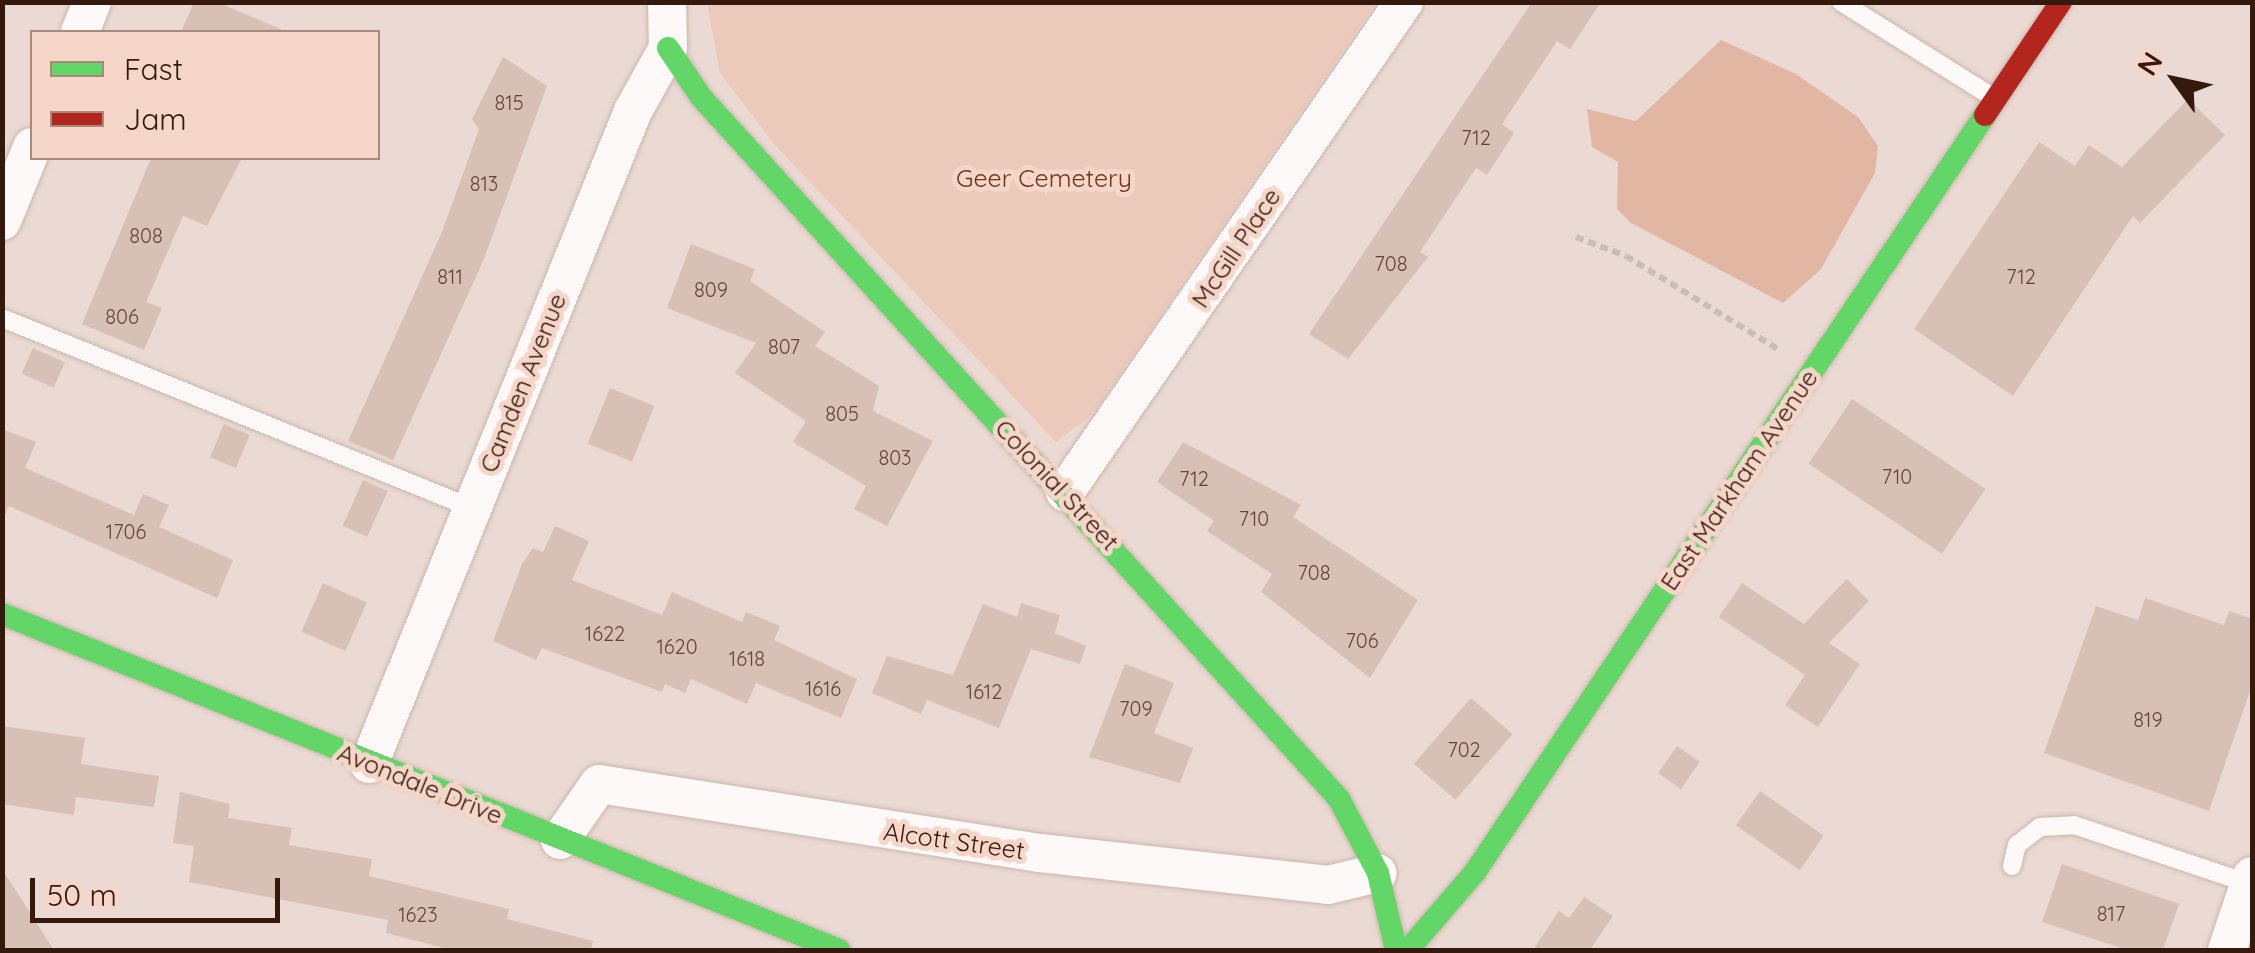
<!DOCTYPE html>
<html>
<head>
<meta charset="utf-8">
<style>
  body { margin:0 }
  #map { position:relative; width:2255px; height:953px; overflow:hidden; background:#ebdad3; font-family:Quicksand,sans-serif }
  div>[style] { position:absolute }
  .green>* { inset:0; background:#eccabb }
  .forest>* { inset:0; background:#e1b6a3 }
  .building>* { inset:0; background:#d7c0b6; transform-origin:0 0 }
  .path>* { height:6px; margin-top:-3px; transform-origin:0; background:repeating-linear-gradient(90deg,#c6bebb 0 8px,transparent 0 13px) }
  .roads { filter:drop-shadow(0 0 2px #ccb6ad) drop-shadow(0 0 2px #ccb6ad) }
  .lane>* { height:18px; margin:-9px; padding:0 9px; transform-origin:9px; border-radius:9px; background:#fcf9f8 }
  .street>* { height:38px; margin:-19px; padding:0 19px; transform-origin:19px; border-radius:19px; background:#fcf9f8 }
  .fast>* { height:22px; margin:-11px; padding:0 11px; transform-origin:11px; border-radius:11px; background:#63d668 }
  .jam>* { height:22px; margin:-11px; padding:0 11px; transform-origin:11px; border-radius:11px; background:#b3261e }
  span { translate:-50% -50%; white-space:nowrap; text-align:center; line-height:1.15; -webkit-text-stroke:10px #f5d6c9; paint-order:stroke }
  .number-label { font-size:20px; color:#5f4639 }
  .number-label span { -webkit-text-stroke-width:0 }
  .park-label { font-size:25px; color:#703517 }
  .street-label { font-size:25px; color:#34190c }
  .frame { position:absolute; inset:0; border:5px solid #34190c; pointer-events:none }
  .legend { position:absolute; left:30px; top:30px; width:350px; height:130px; box-sizing:border-box; background:#f5d6c9; border:2px solid #a88a7d; margin:0; padding:12px 18px; list-style:none; font-size:30px; color:#34190c }
  .legend li { display:flex; align-items:center; gap:20px; height:50px }
  .legend b { width:50px; border:2px solid #a88a7d }
  .north { position:absolute; left:2125px; top:30px; width:100px; height:100px; -webkit-text-stroke:8px #f5d6c9; paint-order:stroke; rotate:303deg; font-size:28px; font-weight:700; line-height:40px; text-align:center; color:#34190c }
  .north::after { content:''; display:block; margin:auto; width:35px; height:45px; background:#34190c; clip-path:polygon(50% 0,100% 100%,50% 72%,0 100%) }
  .scale { position:absolute; left:30px; top:878px; width:250px; height:45px; box-sizing:border-box; border:5px solid #34190c; border-top:0; padding-left:12px; font-size:30px; line-height:35px; white-space:nowrap; color:#34190c; -webkit-text-stroke:8px #f5d6c9; paint-order:stroke }
</style>
</head>
<body>
<div id="map">
  <div class="green">
    <i style="clip-path:polygon(707px 3px,1376px 3px,1091px 416px,1056px 442px,774px 144px,720px 73px)"></i>
  </div>
  <div class="forest">
    <i style="clip-path:polygon(1721px 40px,1796px 74px,1858px 117px,1878px 146px,1875px 173px,1821px 269px,1783px 303px,1631px 223px,1617px 209px,1618px 162px,1592px 147px,1587px 109px,1636px 121px)"></i>
  </div>
  <div class="building">
    <i style="clip-path:polygon(194px 2px,217px 2px,287px 32px,181px 32px)"></i>
    <i style="clip-path:polygon(1532px 2px,1601px 2px,1570px 49px,1557px 41px,1502px 124px,1514px 133px,1487px 175px,1476px 168px,1420px 252px,1428px 257px,1348px 359px,1309px 334px)"></i>
    <i style="clip-path:polygon(503px 57px,547px 86px,484px 259px,393px 460px,348px 441px,442px 232px,479px 129px,472px 119px)"></i>
    <i style="clip-path:polygon(2188px 99px,2225px 135px,2140px 223px,2133px 216px,2013px 396px,1914px 329px,2039px 142px,2075px 166px,2089px 145px,2122px 167px)"></i>
    <i style="clip-path:polygon(151px 158px,242px 158px,207px 226px,183px 216px,146px 302px,162px 308px,144px 350px,82px 324px)"></i>
    <i style="clip-path:polygon(691px 244px,755px 269px,750px 281px,825px 332px,815px 346px,879px 386px,873px 411px,933px 441px,887px 526px,854px 509px,866px 486px,793px 442px,806px 421px,735px 373px,756px 343px,667px 308px)"></i>
    <i style="left:33px;top:348px;width:35px;height:28px;rotate:24deg"></i>
    <i style="left:610px;top:388px;width:48px;height:60px;rotate:22deg"></i>
    <i style="left:1852px;top:399px;width:161px;height:78px;rotate:34deg"></i>
    <i style="left:224px;top:424px;width:28px;height:36px;rotate:23deg"></i>
    <i style="clip-path:polygon(2px 429px,36px 442px,25px 468px,134px 515px,143px 494px,169px 505px,159px 527px,233px 560px,217px 598px,9px 506px,2px 520px)"></i>
    <i style="clip-path:polygon(1183px 442px,1301px 505px,1293px 517px,1418px 600px,1370px 678px,1261px 592px,1272px 574px,1207px 531px,1214px 521px,1157px 482px)"></i>
    <i style="left:363px;top:480px;width:27px;height:50px;rotate:24deg"></i>
    <i style="clip-path:polygon(555px 526px,589px 541px,572px 580px,662px 615px,672px 592px,742px 622px,746px 612px,780px 626px,774px 640px,857px 679px,841px 718px,756px 683px,747px 704px,691px 679px,685px 693px,665px 684px,662px 692px,542px 648px,536px 660px,493px 641px,522px 564px,533px 548px,543px 552px)"></i>
    <i style="clip-path:polygon(1847px 579px,1869px 601px,1829px 643px,1860px 664px,1818px 727px,1785px 705px,1805px 675px,1719px 617px,1742px 583px,1804px 624px)"></i>
    <i style="left:323px;top:583px;width:48px;height:53px;rotate:24deg"></i>
    <i style="clip-path:polygon(2145px 598px,2224px 625px,2229px 611px,2252px 619px,2252px 685px,2209px 811px,2044px 753px,2096px 606px,2138px 620px)"></i>
    <i style="clip-path:polygon(1021px 603px,1060px 615px,1055px 633px,1086px 646px,1080px 664px,1031px 649px,999px 728px,927px 700px,921px 714px,872px 693px,887px 656px,953px 675px,983px 604px,1017px 617px)"></i>
    <i style="clip-path:polygon(1125px 664px,1174px 683px,1154px 733px,1193px 748px,1180px 783px,1089px 757px)"></i>
    <i style="left:1471px;top:698px;width:55px;height:87px;rotate:41deg"></i>
    <i style="clip-path:polygon(2px 726px,85px 738px,81px 764px,159px 776px,154px 807px,76px 797px,74px 815px,2px 804px)"></i>
    <i style="left:1677px;top:746px;width:28px;height:33px;rotate:35deg"></i>
    <i style="left:1760px;top:791px;width:78px;height:42px;rotate:35deg"></i>
    <i style="clip-path:polygon(180px 792px,230px 804px,228px 818px,292px 828px,289px 845px,372px 859px,369px 876px,509px 909px,507px 919px,593px 941px,591px 950px,452px 950px,386px 933px,388px 920px,189px 882px,194px 846px,173px 843px)"></i>
    <i style="clip-path:polygon(2062px 864px,2179px 904px,2163px 950px,2127px 950px,2042px 922px)"></i>
    <i style="clip-path:polygon(2px 869px,54px 950px,2px 950px)"></i>
    <i style="clip-path:polygon(1584px 897px,1613px 916px,1590px 950px,1533px 950px,1559px 911px,1569px 918px)"></i>
  </div>
  <div class="path">
    <i style="left:1576px;top:237px;width:53px;rotate:20.8deg"></i>
    <i style="left:1626px;top:256px;width:178px;rotate:31.5deg"></i>
  </div>
  <div class="roads">
    <div class="lane">
      <i style="left:1841px;top:2px;width:177px;rotate:32.1deg"></i>
      <i style="left:2px;top:318px;width:507px;rotate:22.01deg"></i>
      <i style="left:2012px;top:866px;width:22px;rotate:-77deg"></i>
      <i style="left:2017px;top:845px;width:29px;rotate:-38deg"></i>
      <i style="left:2040px;top:827px;width:34px;rotate:-3deg"></i>
      <i style="left:2074px;top:825px;width:186px;rotate:18.5deg"></i>
    </div>
    <div class="street">
      <i style="left:80px;top:32px;width:32px;rotate:-68deg"></i>
      <i style="left:2px;top:221px;width:80px;rotate:-67.9deg"></i>
      <i style="left:1065px;top:492px;width:596px;rotate:-55.32deg"></i>
      <i style="left:369px;top:764px;width:704px;rotate:-67.99deg"></i>
      <i style="left:633px;top:111px;width:72px;rotate:-60.9deg"></i>
      <i style="left:668px;top:48px;width:46px;rotate:-91.2deg"></i>
      <i style="left:560px;top:840px;width:68px;rotate:-55.1deg"></i>
      <i style="left:599px;top:784px;width:446px;rotate:8.9deg"></i>
      <i style="left:1040px;top:853px;width:290px;rotate:6.3deg"></i>
      <i style="left:1328px;top:885px;width:51px;rotate:-13.5deg"></i>
      <i style="left:2227px;top:950px;width:78px;rotate:-71.3deg"></i>
    </div>
    <div class="fast">
      <i style="left:668px;top:48px;width:59px;rotate:56deg"></i>
      <i style="left:701px;top:97px;width:949px;rotate:47.73deg"></i>
      <i style="left:1339px;top:799px;width:84px;rotate:62.2deg"></i>
      <i style="left:1378px;top:873px;width:79px;rotate:76.8deg"></i>
      <i style="left:2px;top:614px;width:902px;rotate:21.87deg"></i>
      <i style="left:1408px;top:950px;width:103px;rotate:-49.3deg"></i>
      <i style="left:1475px;top:872px;width:913px;rotate:-56.03deg"></i>
    </div>
    <div class="jam">
      <i style="left:1985px;top:115px;width:136px;rotate:-56.1deg"></i>
    </div>
  </div>
  <div class="number-label">
    <span style="left:509px;top:102px">815</span>
    <span style="left:1476px;top:137px">712</span>
    <span style="left:484px;top:183px">813</span>
    <span style="left:146px;top:235px">808</span>
    <span style="left:1391px;top:263px">708</span>
    <span style="left:450px;top:276px">811</span>
    <span style="left:2021px;top:276px">712</span>
    <span style="left:711px;top:289px">809</span>
    <span style="left:122px;top:316px">806</span>
    <span style="left:784px;top:346px">807</span>
    <span style="left:842px;top:413px">805</span>
    <span style="left:895px;top:457px">803</span>
    <span style="left:1897px;top:476px">710</span>
    <span style="left:1194px;top:478px">712</span>
    <span style="left:1254px;top:518px">710</span>
    <span style="left:126px;top:531px">1706</span>
    <span style="left:1314px;top:572px">708</span>
    <span style="left:605px;top:633px">1622</span>
    <span style="left:1362px;top:640px">706</span>
    <span style="left:677px;top:646px">1620</span>
    <span style="left:747px;top:658px">1618</span>
    <span style="left:823px;top:688px">1616</span>
    <span style="left:984px;top:691px">1612</span>
    <span style="left:1136px;top:708px">709</span>
    <span style="left:2148px;top:719px">819</span>
    <span style="left:1464px;top:749px">702</span>
    <span style="left:2111px;top:913px">817</span>
    <span style="left:418px;top:914px">1623</span>
  </div>
  <div class="park-label">
    <span style="left:1044px;top:178px">Geer Cemetery</span>
  </div>
  <div class="street-label">
    <span style="left:1236px;top:248px;rotate:-56deg">McGill Place</span>
    <span style="left:523px;top:383px;rotate:-68deg">Camden Avenue</span>
    <span style="left:1739px;top:480px;rotate:-56deg">East Markham Avenue</span>
    <span style="left:1057px;top:485px;rotate:47deg">Colonial Street</span>
    <span style="left:420px;top:784px;rotate:22deg">Avondale Drive</span>
    <span style="left:954px;top:841px;rotate:8deg">Alcott Street</span>
  </div>
  <div class="frame"></div>
  <ul class="legend">
  <li><b style="height:12px;background:#63d668"></b>Fast</li>
  <li><b style="height:12px;background:#b3261e"></b>Jam</li>
  </ul>
  <div class="north">N</div>
  <div class="scale">50 m</div>
</div>
</body>
</html>
